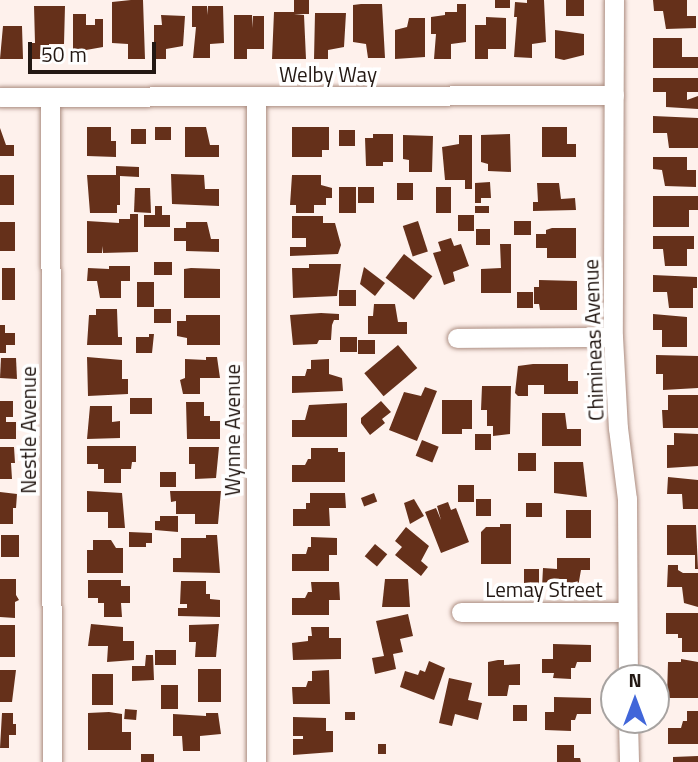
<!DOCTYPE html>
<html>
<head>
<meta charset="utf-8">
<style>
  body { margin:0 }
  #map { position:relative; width:698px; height:762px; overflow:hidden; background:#fef1ec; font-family:"Titillium Web",sans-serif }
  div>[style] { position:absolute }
  .building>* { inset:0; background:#65301a; transform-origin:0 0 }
  .roads { filter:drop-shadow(0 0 2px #ab8d81) drop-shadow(0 0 2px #ab8d81) }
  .street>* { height:19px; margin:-9.5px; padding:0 9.5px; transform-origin:9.5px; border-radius:9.5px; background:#fff }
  span { translate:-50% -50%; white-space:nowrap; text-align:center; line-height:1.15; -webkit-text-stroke:7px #fff; paint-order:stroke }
  .street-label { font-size:21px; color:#231813 }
  .north { position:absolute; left:600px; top:664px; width:70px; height:70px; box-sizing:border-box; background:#fff; border:2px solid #a7a3a1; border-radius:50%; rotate:0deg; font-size:19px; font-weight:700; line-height:28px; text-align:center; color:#231813 }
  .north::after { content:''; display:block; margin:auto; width:24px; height:32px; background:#4166d9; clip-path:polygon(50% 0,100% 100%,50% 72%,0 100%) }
  .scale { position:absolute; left:28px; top:42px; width:128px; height:32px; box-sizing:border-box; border:4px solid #231813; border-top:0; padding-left:9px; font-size:21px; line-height:24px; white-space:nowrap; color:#231813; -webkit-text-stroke:5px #fff; paint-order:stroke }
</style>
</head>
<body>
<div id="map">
  <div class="building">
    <i style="clip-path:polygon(131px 0,143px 0,145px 59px,128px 59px,128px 44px,112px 43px,112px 2px)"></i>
    <i style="clip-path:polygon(294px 0,309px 0,309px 14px,294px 14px,304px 15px,306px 59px,272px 59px,274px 12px,294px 12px)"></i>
    <i style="left:495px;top:0;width:15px;height:8px"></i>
    <i style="clip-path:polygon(527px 0,544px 0,546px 42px,532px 44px,532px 58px,514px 57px,517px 17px,514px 17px,515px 2px,527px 3px)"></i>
    <i style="left:566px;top:0;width:18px;height:16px"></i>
    <i style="clip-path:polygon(653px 0,687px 0,687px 16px,696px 16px,696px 28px,666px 29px,663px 11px,654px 11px)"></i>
    <i style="clip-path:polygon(361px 4px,382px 4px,385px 58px,368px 58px,366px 44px,353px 42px,353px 5px)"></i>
    <i style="clip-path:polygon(457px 4px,466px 4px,466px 42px,451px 44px,451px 59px,434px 59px,436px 34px,431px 34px,431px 17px,445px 15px,445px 12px,457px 12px)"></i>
    <i style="clip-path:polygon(34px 6px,65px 6px,64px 44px,49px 44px,49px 59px,31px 59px,31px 43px,35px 43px)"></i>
    <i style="clip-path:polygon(192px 6px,207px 6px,207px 15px,208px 6px,223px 6px,224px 43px,210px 44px,210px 58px,193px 58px,196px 27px,192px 27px)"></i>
    <i style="clip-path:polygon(315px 13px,346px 13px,344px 47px,328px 50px,328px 59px,314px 59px)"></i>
    <i style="clip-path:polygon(73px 14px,86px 14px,86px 25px,95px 25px,95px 19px,103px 19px,103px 47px,86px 50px,86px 59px,73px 59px)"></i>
    <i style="clip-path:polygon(161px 15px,185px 16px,183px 46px,166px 49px,166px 59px,154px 59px,154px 25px,162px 25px)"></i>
    <i style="clip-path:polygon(234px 15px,252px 15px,253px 28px,253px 16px,264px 16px,264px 49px,247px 49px,247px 59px,234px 59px)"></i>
    <i style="clip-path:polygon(486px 17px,506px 18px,506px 49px,488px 49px,488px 59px,475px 59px,475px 25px,486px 25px)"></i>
    <i style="clip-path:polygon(409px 18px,425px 18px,425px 57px,395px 59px,395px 30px,407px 27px)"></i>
    <i style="clip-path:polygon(3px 26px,22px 26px,23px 59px,0 59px)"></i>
    <i style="clip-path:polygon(555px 30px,584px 34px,584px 55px,564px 60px,555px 58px)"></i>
    <i style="clip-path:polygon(653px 38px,682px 38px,682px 57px,698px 57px,698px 68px,653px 68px)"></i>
    <i style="clip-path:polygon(653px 78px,698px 78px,698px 92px,687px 92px,687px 100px,698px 96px,698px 109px,666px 107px,666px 92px,653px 92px)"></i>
    <i style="clip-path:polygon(653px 116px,698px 118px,698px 148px,669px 148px,667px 133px,653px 133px)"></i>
    <i style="clip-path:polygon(87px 127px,111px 127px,111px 141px,116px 141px,116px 157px,87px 156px)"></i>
    <i style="left:171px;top:127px;width:13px;height:16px;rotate:90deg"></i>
    <i style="clip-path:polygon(185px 127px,206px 127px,210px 145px,219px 145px,219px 157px,185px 157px)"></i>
    <i style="clip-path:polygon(292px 127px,329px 127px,329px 150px,322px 150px,322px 157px,292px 157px)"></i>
    <i style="clip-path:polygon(542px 127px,567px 127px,567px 144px,576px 144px,576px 157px,542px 157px)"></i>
    <i style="clip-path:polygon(0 128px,6px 145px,14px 145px,14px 156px,0 156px)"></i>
    <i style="left:131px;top:129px;width:15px;height:15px"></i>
    <i style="left:339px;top:130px;width:16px;height:16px"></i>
    <i style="clip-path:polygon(373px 134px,393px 134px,393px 162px,383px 162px,383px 166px,366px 166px,365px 138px,373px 138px)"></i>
    <i style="clip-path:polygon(510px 134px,511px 172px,488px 171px,488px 164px,481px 162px,481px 135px)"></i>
    <i style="clip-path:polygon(403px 135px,433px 136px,432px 172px,409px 172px,409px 160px,403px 159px)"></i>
    <i style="clip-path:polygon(459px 135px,472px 135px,472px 189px,465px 189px,465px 180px,445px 180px,442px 147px,459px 144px)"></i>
    <i style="clip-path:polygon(653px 157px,687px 157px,687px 170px,696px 170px,696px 187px,665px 186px,662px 170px,653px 169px)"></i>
    <i style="clip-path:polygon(116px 166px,139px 167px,139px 177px,120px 176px,120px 205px,117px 205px,117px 213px,90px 213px,87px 175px,116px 175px)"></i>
    <i style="clip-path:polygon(171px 174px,204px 175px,205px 189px,219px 189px,219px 206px,172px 204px)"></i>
    <i style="left:0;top:175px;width:14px;height:30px"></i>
    <i style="clip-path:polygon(292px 175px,321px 175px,321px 185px,332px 188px,332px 198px,326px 198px,326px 205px,314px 205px,314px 213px,296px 213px,296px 205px,290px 205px)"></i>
    <i style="clip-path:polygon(490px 182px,491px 198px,481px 198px,481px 203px,475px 203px,475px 183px)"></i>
    <i style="left:397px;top:183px;width:16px;height:17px"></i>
    <i style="clip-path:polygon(537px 183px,559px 183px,561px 199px,575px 198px,576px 210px,533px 211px,533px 202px,538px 202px)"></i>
    <i style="left:339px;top:187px;width:17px;height:26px"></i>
    <i style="left:358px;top:187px;width:16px;height:16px"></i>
    <i style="left:436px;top:187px;width:15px;height:26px"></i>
    <i style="clip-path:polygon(135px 188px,150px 188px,151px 213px,134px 212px)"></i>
    <i style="clip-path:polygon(653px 196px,698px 196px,698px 210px,689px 210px,689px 227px,653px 227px)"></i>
    <i style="clip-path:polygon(155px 206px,162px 206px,162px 215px,170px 215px,170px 227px,144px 227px,144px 215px,155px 215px)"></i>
    <i style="left:475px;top:206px;width:14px;height:7px"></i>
    <i style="clip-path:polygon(130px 214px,138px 214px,138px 252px,103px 253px,102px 246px,102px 253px,87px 253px,87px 221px,119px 223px,119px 219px,130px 219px)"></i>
    <i style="left:458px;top:215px;width:16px;height:16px"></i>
    <i style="clip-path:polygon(292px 216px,323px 216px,323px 223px,335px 223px,341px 245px,338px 254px,290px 256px,290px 247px,306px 247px,306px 238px,292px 238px)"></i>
    <i style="left:418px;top:221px;width:32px;height:16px;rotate:72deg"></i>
    <i style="left:514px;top:221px;width:17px;height:14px"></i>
    <i style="left:0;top:222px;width:15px;height:29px"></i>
    <i style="clip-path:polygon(186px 222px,207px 222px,211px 239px,219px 239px,219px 252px,186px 251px,186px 241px,174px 241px,174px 228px,186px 228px)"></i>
    <i style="clip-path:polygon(552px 228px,576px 228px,576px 258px,547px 258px,547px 248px,536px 248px,536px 234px,546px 234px,546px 230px)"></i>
    <i style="left:476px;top:229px;width:14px;height:16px"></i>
    <i style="clip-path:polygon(653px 236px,694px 236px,694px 249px,687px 249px,687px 266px,665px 266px,663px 249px,653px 249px)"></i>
    <i style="clip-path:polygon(451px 238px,454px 246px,461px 244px,469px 266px,453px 272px,455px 281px,444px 285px,433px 253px,441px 251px,438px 242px)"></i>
    <i style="clip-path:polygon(500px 244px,511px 244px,511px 293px,481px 293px,481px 269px,501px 268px)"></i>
    <i style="left:404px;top:254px;width:36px;height:30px;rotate:38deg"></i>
    <i style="left:154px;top:262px;width:18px;height:13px"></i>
    <i style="clip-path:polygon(309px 264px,341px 264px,337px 296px,293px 298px,292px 268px,309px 268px)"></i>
    <i style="clip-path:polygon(109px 266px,130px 266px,130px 281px,121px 281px,121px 298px,100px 298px,97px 281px,87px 281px,88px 268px,109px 269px)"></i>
    <i style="clip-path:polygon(364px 267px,385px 283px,375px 296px,360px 284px)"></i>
    <i style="left:2px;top:268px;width:13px;height:32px"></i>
    <i style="clip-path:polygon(191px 268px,220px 269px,220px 298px,184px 298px,184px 269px)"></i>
    <i style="clip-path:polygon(653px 275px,697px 277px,697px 288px,693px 288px,693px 308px,669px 308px,667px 292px,653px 292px)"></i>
    <i style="clip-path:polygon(539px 280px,577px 281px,577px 310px,540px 310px,539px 304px,534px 304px,534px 287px,539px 287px)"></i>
    <i style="left:137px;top:282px;width:17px;height:25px"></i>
    <i style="left:339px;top:290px;width:17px;height:16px"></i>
    <i style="left:517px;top:292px;width:16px;height:16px"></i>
    <i style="clip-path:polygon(374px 304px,395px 304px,398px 322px,407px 322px,407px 334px,368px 334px,368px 316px,373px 316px)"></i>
    <i style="clip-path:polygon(96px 309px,117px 309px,118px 337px,122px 337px,122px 345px,87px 345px,89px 315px,96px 315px)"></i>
    <i style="left:154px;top:309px;width:17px;height:14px"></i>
    <i style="clip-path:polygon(321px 313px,339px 314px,339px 320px,334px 320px,332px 325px,331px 340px,319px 340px,317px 344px,293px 345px,290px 315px)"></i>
    <i style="clip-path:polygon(653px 314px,687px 317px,687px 347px,662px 347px,662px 330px,653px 330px)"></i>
    <i style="clip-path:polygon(186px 315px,220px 315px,220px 345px,187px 345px,187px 338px,177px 336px,177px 321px,186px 321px)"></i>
    <i style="clip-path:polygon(0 325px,5px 325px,5px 333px,15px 333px,15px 345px,6px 345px,6px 353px,0 353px)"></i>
    <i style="clip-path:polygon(149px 334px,154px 334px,152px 353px,136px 353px,136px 337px,149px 337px)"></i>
    <i style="left:340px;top:337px;width:17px;height:15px"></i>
    <i style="left:358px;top:340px;width:17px;height:14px"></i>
    <i style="left:398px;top:345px;width:30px;height:44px;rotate:50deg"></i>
    <i style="clip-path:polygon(656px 355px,698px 356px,698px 388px,663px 390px,663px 374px,656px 374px)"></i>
    <i style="clip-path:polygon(87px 357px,122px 360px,122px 379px,128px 379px,128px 394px,88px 396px)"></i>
    <i style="clip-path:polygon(206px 357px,217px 357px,220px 378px,200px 378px,200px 394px,183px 394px,180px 380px,185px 378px,185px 359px,206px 360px)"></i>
    <i style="clip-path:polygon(1px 358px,16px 358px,17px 379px,0 378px)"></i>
    <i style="clip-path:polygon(329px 359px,329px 374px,342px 378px,343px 391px,292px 393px,292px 376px,305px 376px,307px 369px,311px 369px,311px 360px)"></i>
    <i style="clip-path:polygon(533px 364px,568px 364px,568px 381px,578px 381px,578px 394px,544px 394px,544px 385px,528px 385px,528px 396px,518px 396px,515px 393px,518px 366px)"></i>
    <i style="clip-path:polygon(482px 386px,511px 386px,510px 434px,493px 436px,493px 426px,487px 426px,487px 410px,481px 410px)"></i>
    <i style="clip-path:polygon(425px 387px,437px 391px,417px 441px,389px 430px,404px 392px,421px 396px)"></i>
    <i style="clip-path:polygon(668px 395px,698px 395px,698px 428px,663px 428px,662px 410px,668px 410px)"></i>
    <i style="left:130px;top:398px;width:22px;height:16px"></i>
    <i style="clip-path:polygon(442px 400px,472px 400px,472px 429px,462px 429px,462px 434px,442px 434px)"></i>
    <i style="clip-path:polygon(0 401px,13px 401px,13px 417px,6px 417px,6px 422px,16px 422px,16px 439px,0 439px)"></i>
    <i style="clip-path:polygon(381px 401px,391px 412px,382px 419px,385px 423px,370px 435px,361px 423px,361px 418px)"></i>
    <i style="clip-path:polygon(186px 402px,204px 402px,204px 416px,210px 416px,210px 421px,220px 421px,220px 439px,187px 439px)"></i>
    <i style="clip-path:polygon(347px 403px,347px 437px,292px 437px,292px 420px,305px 420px,309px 405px)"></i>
    <i style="clip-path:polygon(90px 406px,112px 406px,112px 422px,120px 421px,120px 438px,87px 439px)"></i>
    <i style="clip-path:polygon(542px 413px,565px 413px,567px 429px,581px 429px,581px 446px,542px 446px)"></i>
    <i style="clip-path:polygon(674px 433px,698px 434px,698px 466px,667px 468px,667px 445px,674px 445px)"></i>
    <i style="left:475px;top:434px;width:16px;height:16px"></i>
    <i style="left:422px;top:440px;width:18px;height:17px;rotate:22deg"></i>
    <i style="clip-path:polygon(87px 446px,136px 446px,136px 462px,132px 462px,131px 469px,121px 469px,121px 483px,104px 483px,104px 469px,98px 469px,98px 464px,87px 464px)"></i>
    <i style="clip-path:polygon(0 447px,14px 447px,15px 463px,11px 463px,12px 479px,0 479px)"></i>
    <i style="clip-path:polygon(189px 447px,219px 447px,216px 478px,195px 479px,195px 464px,189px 464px)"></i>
    <i style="clip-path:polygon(311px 448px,338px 448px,338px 452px,345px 452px,345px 482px,292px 482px,292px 465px,305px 465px,308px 459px,311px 459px)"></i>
    <i style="left:518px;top:453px;width:18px;height:18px"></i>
    <i style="clip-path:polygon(554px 462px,583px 462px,587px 497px,554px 493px)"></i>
    <i style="left:160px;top:472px;width:16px;height:15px"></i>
    <i style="clip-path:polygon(668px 477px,698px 480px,698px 509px,683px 509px,682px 494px,667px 494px)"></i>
    <i style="left:458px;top:485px;width:16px;height:17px"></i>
    <i style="clip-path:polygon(87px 491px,122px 493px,125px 528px,108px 528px,108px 512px,87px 512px)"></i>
    <i style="clip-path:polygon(170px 491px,221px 491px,218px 524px,195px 524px,195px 514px,176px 514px,176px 501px,171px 502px)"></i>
    <i style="clip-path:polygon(0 492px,17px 494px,16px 508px,13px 508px,13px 524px,0 524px)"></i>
    <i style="clip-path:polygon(310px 493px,345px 493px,346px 508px,329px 508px,330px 526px,293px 526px,293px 509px,306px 509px,306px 503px,310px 503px)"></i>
    <i style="left:374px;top:493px;width:9px;height:14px;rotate:69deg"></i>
    <i style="clip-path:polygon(414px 499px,424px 516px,410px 524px,404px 503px)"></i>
    <i style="left:476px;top:499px;width:15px;height:17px"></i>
    <i style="clip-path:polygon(448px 502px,451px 510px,456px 508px,469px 542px,441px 553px,425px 512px,436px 508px,441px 520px,437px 506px)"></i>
    <i style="left:526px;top:503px;width:16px;height:14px"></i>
    <i style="left:566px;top:510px;width:25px;height:28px"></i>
    <i style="clip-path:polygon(160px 516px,178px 516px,178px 532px,155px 530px,155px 521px,160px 521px)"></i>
    <i style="clip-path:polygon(500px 524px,511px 524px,511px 564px,481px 564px,481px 532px,486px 527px,500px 527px)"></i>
    <i style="clip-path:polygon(667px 525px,696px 525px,698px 569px,695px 569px,695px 555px,667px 555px)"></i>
    <i style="clip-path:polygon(406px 527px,429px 546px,421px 561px,428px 567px,421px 576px,395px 555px,402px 547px,395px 541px)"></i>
    <i style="clip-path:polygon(129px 532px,152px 533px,152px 543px,146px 543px,146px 547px,129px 547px)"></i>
    <i style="left:1px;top:535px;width:18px;height:22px"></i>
    <i style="clip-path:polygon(206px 535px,217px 535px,220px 573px,173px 572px,173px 558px,181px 558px,181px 538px,206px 538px)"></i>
    <i style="clip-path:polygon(311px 537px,337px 538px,337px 555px,329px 555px,329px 571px,292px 571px,292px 554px,306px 554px,308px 547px,311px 547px)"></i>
    <i style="clip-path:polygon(93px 540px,111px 540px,116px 548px,123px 548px,123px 573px,87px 573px,87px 550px,93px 550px)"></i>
    <i style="left:375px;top:544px;width:16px;height:16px;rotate:40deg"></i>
    <i style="clip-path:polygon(557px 558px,590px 558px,590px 570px,581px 570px,578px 587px,542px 587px,543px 568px,557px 569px)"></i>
    <i style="clip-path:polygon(668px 565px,678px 565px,678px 570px,683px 573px,698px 573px,698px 607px,684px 603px,682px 587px,667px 587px)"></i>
    <i style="left:524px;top:569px;width:15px;height:16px"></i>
    <i style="clip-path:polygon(0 579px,16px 579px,16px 595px,19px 600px,15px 602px,15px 618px,0 617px)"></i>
    <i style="clip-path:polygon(385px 579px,408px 579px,410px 607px,382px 607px)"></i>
    <i style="clip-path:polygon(88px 580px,121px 580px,121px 586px,130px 586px,130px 603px,121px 603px,122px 617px,104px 617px,104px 603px,98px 603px,98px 598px,88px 598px)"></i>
    <i style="clip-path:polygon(181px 581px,206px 581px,206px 594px,210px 594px,210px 599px,220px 600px,220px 617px,178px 616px,178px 608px,187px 608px,187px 604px,180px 604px)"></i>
    <i style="clip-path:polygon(311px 582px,339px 582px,340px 600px,329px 600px,329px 615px,292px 615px,292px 598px,305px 598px,308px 592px,312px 592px)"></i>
    <i style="clip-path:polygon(666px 613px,698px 613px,698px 652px,682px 652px,682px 638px,678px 638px,678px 634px,666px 634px)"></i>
    <i style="clip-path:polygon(408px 614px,413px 636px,400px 639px,403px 652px,393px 654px,396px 669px,375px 674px,372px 658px,384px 656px,376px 621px)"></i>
    <i style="clip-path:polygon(91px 624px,123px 627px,123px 641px,134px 641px,134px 660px,107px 662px,108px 646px,88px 646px)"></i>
    <i style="clip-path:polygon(219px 624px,216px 657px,195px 657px,196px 642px,189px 642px,189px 625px)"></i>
    <i style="left:0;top:625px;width:15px;height:32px"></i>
    <i style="clip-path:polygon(311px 627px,329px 627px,329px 638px,341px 638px,341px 659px,293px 660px,292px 643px,308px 641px,308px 636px,312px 636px)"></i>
    <i style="clip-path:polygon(553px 644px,591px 645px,591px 662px,577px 662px,575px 668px,571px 668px,571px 679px,553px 678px,554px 673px,542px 673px,542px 659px,553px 659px)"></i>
    <i style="left:155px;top:650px;width:21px;height:15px"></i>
    <i style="clip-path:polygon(146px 655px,153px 655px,154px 680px,132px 681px,132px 666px,145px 666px)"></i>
    <i style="clip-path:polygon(681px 659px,698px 662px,698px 698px,667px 698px,668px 662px,681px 662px)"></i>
    <i style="clip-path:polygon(498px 660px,504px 660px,504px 665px,520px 664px,520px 685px,509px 685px,507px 696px,488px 696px,488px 662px)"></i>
    <i style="clip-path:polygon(429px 661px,445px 668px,434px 700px,400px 687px,405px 671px,418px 675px,420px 670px,425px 672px)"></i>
    <i style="left:198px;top:669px;width:23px;height:33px"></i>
    <i style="clip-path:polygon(0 670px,16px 670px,12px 702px,0 702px)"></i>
    <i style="clip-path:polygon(329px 670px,330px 704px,293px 704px,292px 687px,306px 687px,308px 681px,312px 681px,312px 671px)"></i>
    <i style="left:92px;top:674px;width:21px;height:31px"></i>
    <i style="clip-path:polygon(449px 678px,472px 683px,468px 700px,482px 703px,478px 720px,455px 714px,452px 726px,439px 723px)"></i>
    <i style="left:161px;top:685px;width:17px;height:24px"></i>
    <i style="clip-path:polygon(554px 697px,591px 698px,591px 714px,577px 714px,575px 720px,571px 720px,571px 731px,545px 730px,545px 712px,554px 712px)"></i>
    <i style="left:513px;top:705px;width:14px;height:16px"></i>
    <i style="left:125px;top:709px;width:12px;height:10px;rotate:5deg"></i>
    <i style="clip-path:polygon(687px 711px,698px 711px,698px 744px,668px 744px,668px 728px,681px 728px,683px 721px,687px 721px)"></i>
    <i style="clip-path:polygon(109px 712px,122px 714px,122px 732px,131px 732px,131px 750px,88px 750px,88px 713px)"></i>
    <i style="left:345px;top:712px;width:10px;height:8px"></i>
    <i style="clip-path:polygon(2px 713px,13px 713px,13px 724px,16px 724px,16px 735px,9px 735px,9px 748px,0 748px)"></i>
    <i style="clip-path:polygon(206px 713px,218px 713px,221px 734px,200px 736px,200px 751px,183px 751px,182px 736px,173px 736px,173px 714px,206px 716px)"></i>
    <i style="clip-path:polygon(293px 717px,326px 718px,326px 731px,333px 731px,333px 752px,293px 755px,293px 739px,303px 739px,303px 736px,293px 736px)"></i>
    <i style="left:378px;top:744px;width:8px;height:10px"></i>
    <i style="clip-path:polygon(557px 745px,574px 745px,574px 758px,580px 758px,581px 762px,557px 762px)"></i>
    <i style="left:141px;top:754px;width:13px;height:8px"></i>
    <i style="clip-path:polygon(698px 756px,698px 762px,673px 762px,673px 757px)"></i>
  </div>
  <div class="roads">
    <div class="street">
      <i style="left:614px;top:0;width:337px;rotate:90.2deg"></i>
      <i style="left:613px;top:337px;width:91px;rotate:86.9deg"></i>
      <i style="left:618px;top:428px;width:72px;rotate:82.8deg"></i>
      <i style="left:627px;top:499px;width:179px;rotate:89.7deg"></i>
      <i style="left:0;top:97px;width:614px;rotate:-0.19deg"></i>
      <i style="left:256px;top:97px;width:665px;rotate:90deg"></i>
      <i style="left:50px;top:98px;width:664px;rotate:89.83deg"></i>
      <i style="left:457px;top:338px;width:156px;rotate:-0.4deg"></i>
      <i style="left:461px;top:612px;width:166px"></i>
      <i style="left:628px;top:720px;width:42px;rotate:88.6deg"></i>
    </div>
  </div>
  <div class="street-label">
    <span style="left:328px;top:74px">Welby Way</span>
    <span style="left:593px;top:340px;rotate:-92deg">Chimineas Avenue</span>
    <span style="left:28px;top:430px;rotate:-90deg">Nestle Avenue</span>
    <span style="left:232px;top:430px;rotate:-90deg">Wynne Avenue</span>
    <span style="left:544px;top:589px">Lemay Street</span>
  </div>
  <div class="north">N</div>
  <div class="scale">50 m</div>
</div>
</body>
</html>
